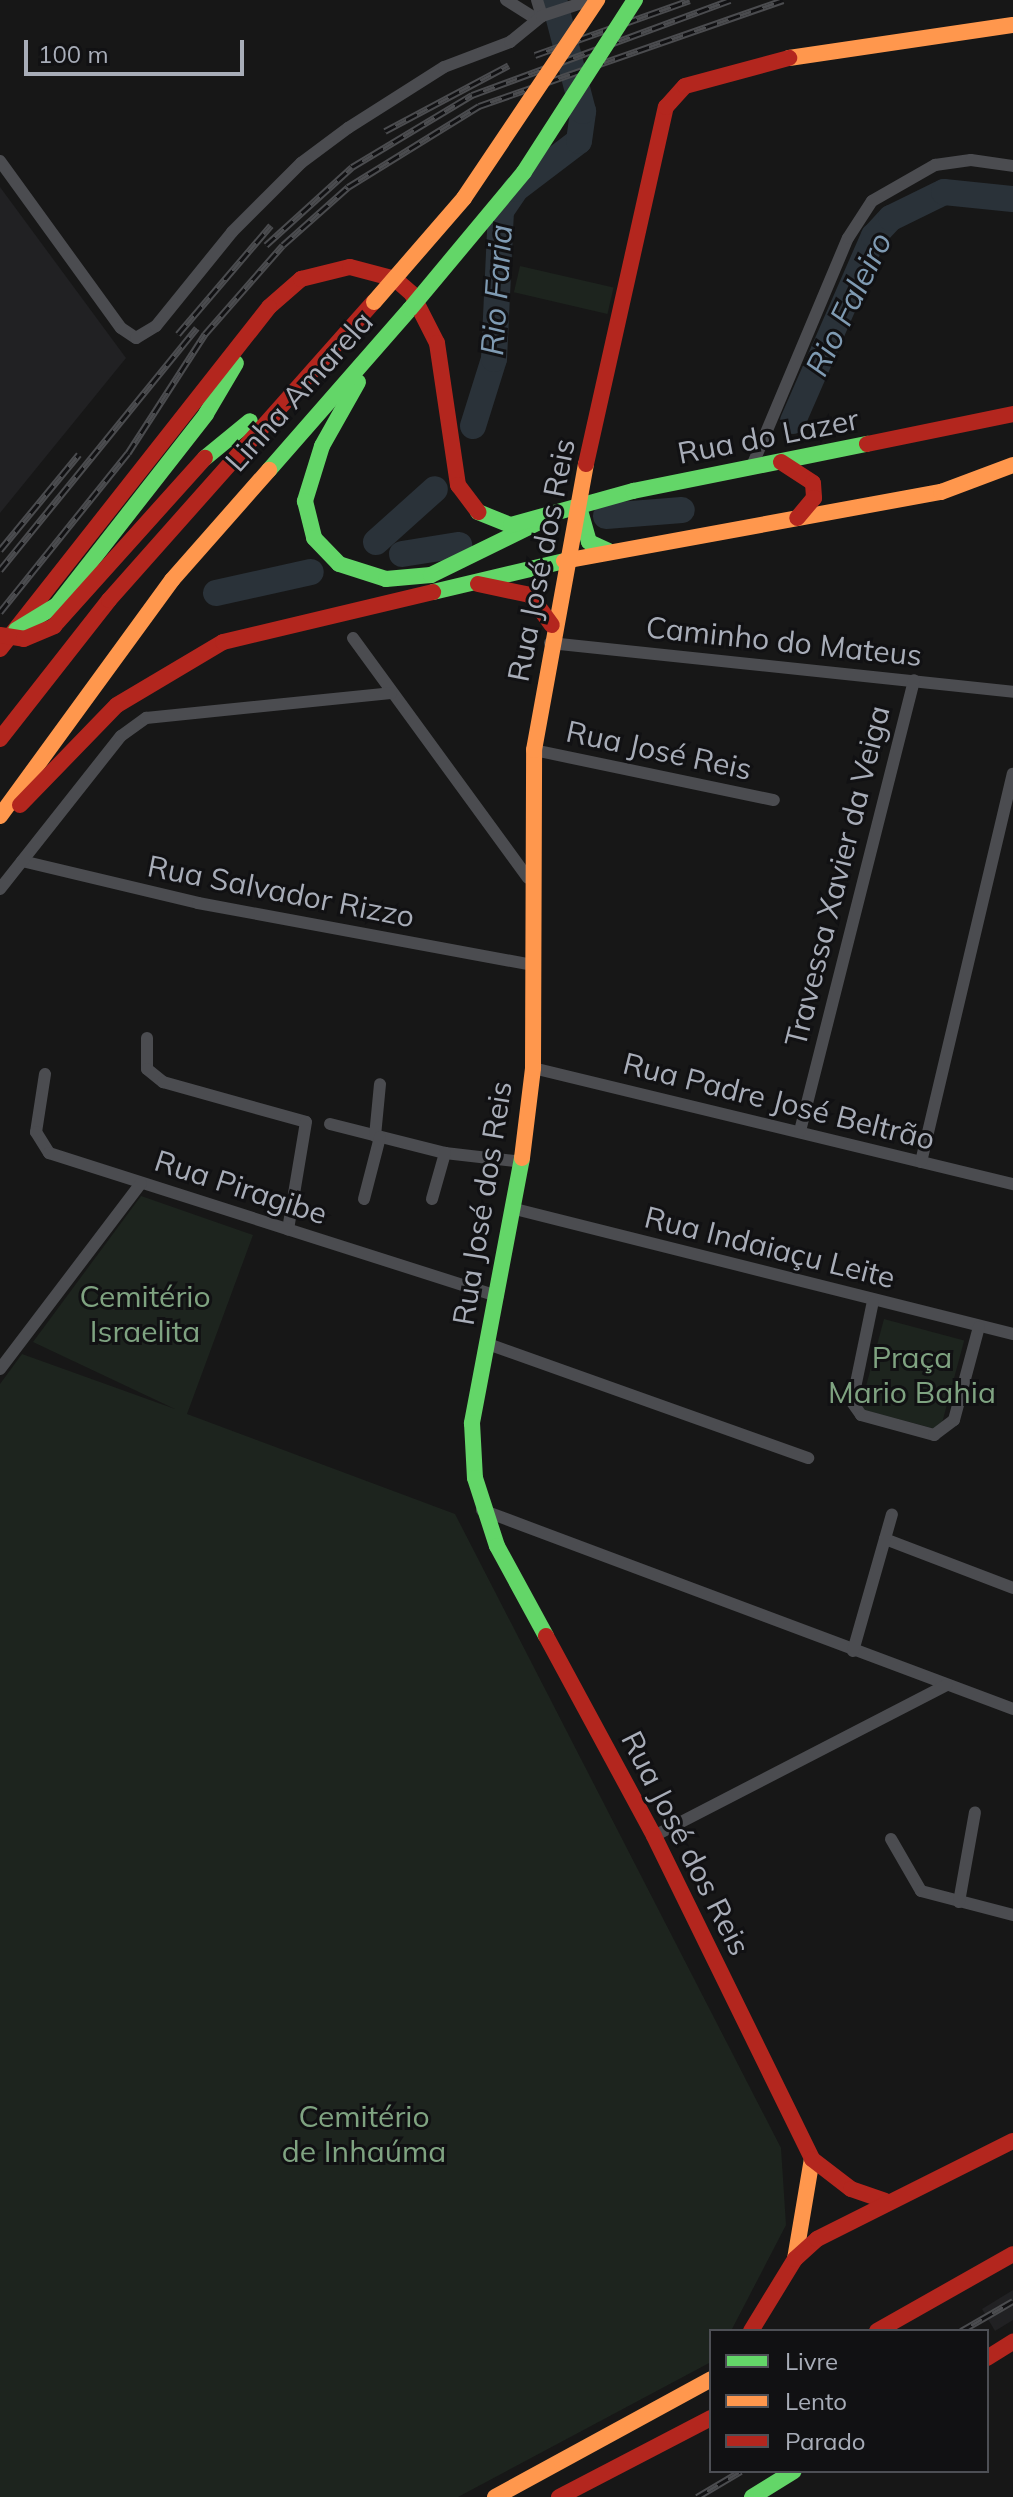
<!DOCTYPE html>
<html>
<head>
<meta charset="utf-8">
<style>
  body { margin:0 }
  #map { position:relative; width:1013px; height:2497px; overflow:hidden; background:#171717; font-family:Mulish,sans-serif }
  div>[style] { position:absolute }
  .built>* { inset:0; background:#212123 }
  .green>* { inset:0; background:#1d241e; transform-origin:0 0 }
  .river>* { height:26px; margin:-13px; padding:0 13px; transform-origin:13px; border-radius:13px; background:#2a3239 }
  .street>* { height:12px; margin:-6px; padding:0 6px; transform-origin:6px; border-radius:6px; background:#4b4c50 }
  .fast>* { height:16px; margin:-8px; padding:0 8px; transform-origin:8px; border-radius:8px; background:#63d668 }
  .slow>* { height:16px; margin:-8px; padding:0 8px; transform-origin:8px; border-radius:8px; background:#ff974d }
  .jam>* { height:16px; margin:-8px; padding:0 8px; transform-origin:8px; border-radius:8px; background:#b3261e }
  .rail>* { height:7px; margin-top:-3.5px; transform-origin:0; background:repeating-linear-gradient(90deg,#111113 0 12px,#4b4c4f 0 24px); box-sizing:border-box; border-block:2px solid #4b4c4f }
  .fast-bridge>* { height:16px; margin:-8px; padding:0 8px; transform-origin:8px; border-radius:8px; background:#63d668 }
  .slow-bridge>* { height:16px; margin:-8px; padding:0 8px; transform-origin:8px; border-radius:8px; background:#ff974d }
  .jam-bridge>* { height:16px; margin:-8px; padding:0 8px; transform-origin:8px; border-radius:8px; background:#b3261e }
  span { translate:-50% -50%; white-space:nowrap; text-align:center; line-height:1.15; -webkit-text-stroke:6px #111113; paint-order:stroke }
  .street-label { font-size:30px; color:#a8adb8 }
  .park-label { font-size:30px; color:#7fa381 }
  .water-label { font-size:32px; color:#7f9bb3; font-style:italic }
  .legend { position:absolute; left:709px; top:2329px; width:280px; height:144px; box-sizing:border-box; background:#111113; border:2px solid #4d4f55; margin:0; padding:10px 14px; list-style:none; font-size:24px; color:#a8adb8 }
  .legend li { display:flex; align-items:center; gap:16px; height:40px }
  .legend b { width:40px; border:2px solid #4d4f55 }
  .scale { position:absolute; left:24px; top:40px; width:220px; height:36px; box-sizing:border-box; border:4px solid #a8adb8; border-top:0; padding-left:10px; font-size:24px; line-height:28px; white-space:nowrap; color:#a8adb8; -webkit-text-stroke:6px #111113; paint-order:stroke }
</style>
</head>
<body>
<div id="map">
  <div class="built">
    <i style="clip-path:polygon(0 187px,126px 358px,0 513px)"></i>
    <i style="clip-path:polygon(1013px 2290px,1013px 2320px,995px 2331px,982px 2309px)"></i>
  </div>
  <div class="green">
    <i style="left:520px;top:266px;width:96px;height:27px;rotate:13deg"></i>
    <i style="clip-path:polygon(141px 1196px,253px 1235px,187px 1414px,455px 1514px,781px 2148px,786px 2225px,731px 2331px,711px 2331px,711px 2362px,458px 2497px,0 2497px,0 1384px,22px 1354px,175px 1409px,33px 1342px)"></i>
    <i style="left:884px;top:1319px;width:83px;height:93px;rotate:15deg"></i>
  </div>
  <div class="river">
    <i style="left:793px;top:421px;width:202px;rotate:-66.4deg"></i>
    <i style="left:874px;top:236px;width:25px;rotate:-47deg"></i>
    <i style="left:891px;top:218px;width:59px;rotate:-26.1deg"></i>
    <i style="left:944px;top:192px;width:69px;rotate:5.8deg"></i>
    <i style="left:473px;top:426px;width:70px;rotate:-72.6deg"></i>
    <i style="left:494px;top:359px;width:148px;rotate:-87.3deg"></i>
    <i style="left:501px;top:211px;width:27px;rotate:-56deg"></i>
    <i style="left:516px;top:189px;width:79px;rotate:-37.3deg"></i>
    <i style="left:579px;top:141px;width:30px;rotate:-82deg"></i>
    <i style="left:583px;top:111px;width:115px;rotate:-104.6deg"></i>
    <i style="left:606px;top:516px;width:76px;rotate:-4.5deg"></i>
    <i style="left:376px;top:542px;width:79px;rotate:-41.9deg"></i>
    <i style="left:402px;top:554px;width:58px;rotate:-9deg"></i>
    <i style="left:216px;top:593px;width:97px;rotate:-12.5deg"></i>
  </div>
  <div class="street">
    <i style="left:506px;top:0;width:36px;rotate:32deg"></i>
    <i style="left:537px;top:0;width:17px;rotate:73deg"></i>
    <i style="left:0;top:161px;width:206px;rotate:54.1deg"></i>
    <i style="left:121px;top:328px;width:18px;rotate:34deg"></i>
    <i style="left:136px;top:338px;width:23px;rotate:-31deg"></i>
    <i style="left:156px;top:326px;width:121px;rotate:-51deg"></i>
    <i style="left:232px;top:232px;width:98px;rotate:-45deg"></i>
    <i style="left:301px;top:163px;width:59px;rotate:-36.7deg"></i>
    <i style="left:348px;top:128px;width:114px;rotate:-32.4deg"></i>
    <i style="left:444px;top:67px;width:71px;rotate:-20.7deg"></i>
    <i style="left:510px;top:42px;width:41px;rotate:-39.1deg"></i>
    <i style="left:542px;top:16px;width:52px;rotate:-18.1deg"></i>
    <i style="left:752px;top:466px;width:247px;rotate:-67.2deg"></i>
    <i style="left:848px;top:238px;width:44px;rotate:-57deg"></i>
    <i style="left:872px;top:201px;width:73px;rotate:-29.7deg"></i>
    <i style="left:935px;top:165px;width:36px;rotate:-8deg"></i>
    <i style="left:971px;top:160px;width:42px;rotate:8.1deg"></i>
    <i style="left:353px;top:638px;width:297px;rotate:53.9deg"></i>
    <i style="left:550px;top:643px;width:466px;rotate:6deg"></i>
    <i style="left:534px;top:750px;width:245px;rotate:11.8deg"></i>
    <i style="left:22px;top:861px;width:181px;rotate:13.4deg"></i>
    <i style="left:198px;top:903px;width:340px;rotate:10.5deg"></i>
    <i style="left:0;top:889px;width:195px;rotate:-51.7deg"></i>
    <i style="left:121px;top:736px;width:31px;rotate:-36deg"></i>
    <i style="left:146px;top:718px;width:246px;rotate:-5.8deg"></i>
    <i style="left:147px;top:1038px;width:31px;rotate:90deg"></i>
    <i style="left:147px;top:1069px;width:21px;rotate:39deg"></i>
    <i style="left:163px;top:1082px;width:148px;rotate:15.6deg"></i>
    <i style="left:306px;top:1122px;width:109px;rotate:99.5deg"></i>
    <i style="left:533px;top:1068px;width:494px;rotate:13.6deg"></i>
    <i style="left:45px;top:1074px;width:59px;rotate:98.8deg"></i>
    <i style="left:36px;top:1132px;width:25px;rotate:58deg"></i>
    <i style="left:49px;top:1153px;width:471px;rotate:17.7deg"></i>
    <i style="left:330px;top:1124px;width:119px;rotate:14.2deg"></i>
    <i style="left:445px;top:1153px;width:79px;rotate:6.6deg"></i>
    <i style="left:800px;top:1131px;width:465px;rotate:-75.8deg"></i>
    <i style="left:375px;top:1136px;width:52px;rotate:-84.5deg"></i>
    <i style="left:921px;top:1162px;width:399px;rotate:-76.7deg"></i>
    <i style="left:364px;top:1199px;width:64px;rotate:-75.5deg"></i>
    <i style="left:432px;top:1199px;width:48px;rotate:-74.2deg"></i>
    <i style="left:515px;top:1209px;width:513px;rotate:14.09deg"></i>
    <i style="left:873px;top:1301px;width:103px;rotate:101.7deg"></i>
    <i style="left:852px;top:1402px;width:16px;rotate:55deg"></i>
    <i style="left:861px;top:1415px;width:76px;rotate:15.3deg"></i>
    <i style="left:934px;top:1435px;width:25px;rotate:-37deg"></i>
    <i style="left:954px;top:1420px;width:96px;rotate:-75deg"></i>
    <i style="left:488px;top:1344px;width:340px;rotate:19.6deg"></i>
    <i style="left:0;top:1369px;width:233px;rotate:-52.8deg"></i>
    <i style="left:482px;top:1510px;width:567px;rotate:20.54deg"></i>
    <i style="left:885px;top:1539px;width:137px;rotate:20.9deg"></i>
    <i style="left:853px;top:1651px;width:142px;rotate:-74.1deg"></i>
    <i style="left:654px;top:1836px;width:329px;rotate:-27.3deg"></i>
    <i style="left:891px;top:1839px;width:60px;rotate:60deg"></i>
    <i style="left:921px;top:1891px;width:95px;rotate:14.6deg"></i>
    <i style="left:959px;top:1902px;width:91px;rotate:-79.9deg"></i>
  </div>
  <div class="fast">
    <i style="left:358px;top:382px;width:73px;rotate:119.4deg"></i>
    <i style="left:322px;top:446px;width:58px;rotate:107.2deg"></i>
    <i style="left:305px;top:501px;width:38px;rotate:76deg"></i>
    <i style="left:314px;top:538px;width:36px;rotate:46deg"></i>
    <i style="left:339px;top:564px;width:49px;rotate:17.7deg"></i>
    <i style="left:386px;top:579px;width:45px;rotate:-5.1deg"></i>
    <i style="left:431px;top:575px;width:118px;rotate:-26.1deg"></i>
    <i style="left:206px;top:414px;width:59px;rotate:-59.5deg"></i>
    <i style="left:205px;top:458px;width:58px;rotate:-39.4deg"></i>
    <i style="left:269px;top:470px;width:214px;rotate:-48.8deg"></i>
    <i style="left:579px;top:507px;width:36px;rotate:74deg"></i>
    <i style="left:589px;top:542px;width:21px;rotate:25deg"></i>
    <i style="left:478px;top:512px;width:35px;rotate:22deg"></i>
    <i style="left:511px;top:525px;width:127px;rotate:-15.6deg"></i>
    <i style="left:633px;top:491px;width:239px;rotate:-11.4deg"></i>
    <i style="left:433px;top:592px;width:135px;rotate:-13.3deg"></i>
    <i style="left:522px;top:1158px;width:270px;rotate:100.7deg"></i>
    <i style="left:472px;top:1423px;width:55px;rotate:86.9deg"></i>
    <i style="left:475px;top:1478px;width:71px;rotate:72.1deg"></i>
    <i style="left:497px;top:1546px;width:102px;rotate:61.4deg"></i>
    <i style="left:752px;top:2497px;width:49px;rotate:-31.8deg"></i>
  </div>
  <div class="slow">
    <i style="left:789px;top:58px;width:226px;rotate:-8.4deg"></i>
    <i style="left:564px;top:561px;width:383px;rotate:-10.4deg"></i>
    <i style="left:941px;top:492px;width:77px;rotate:-20.6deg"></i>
    <i style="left:0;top:816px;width:292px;rotate:-53.9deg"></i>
    <i style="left:172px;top:580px;width:147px;rotate:-48.6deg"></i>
    <i style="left:522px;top:1158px;width:91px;rotate:-83deg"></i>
    <i style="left:533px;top:1068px;width:318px;rotate:-89.8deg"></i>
    <i style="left:534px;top:750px;width:291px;rotate:-79.7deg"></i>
    <i style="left:795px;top:2259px;width:101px;rotate:-80.4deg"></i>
    <i style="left:495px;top:2497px;width:246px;rotate:-28.6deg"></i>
  </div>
  <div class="jam">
    <i style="left:269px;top:307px;width:43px;rotate:-41.2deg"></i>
    <i style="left:301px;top:279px;width:50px;rotate:-13.8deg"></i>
    <i style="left:350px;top:267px;width:47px;rotate:14.9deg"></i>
    <i style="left:395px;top:279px;width:23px;rotate:41deg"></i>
    <i style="left:412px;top:294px;width:55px;rotate:63deg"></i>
    <i style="left:437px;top:343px;width:144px;rotate:81.6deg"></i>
    <i style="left:458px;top:485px;width:34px;rotate:53deg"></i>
    <i style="left:867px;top:444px;width:149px;rotate:-11.6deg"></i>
    <i style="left:781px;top:462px;width:38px;rotate:33deg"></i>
    <i style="left:813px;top:483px;width:15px;rotate:86deg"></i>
    <i style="left:814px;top:498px;width:26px;rotate:130deg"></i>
    <i style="left:586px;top:464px;width:366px;rotate:-77.4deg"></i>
    <i style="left:666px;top:107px;width:28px;rotate:-48deg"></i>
    <i style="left:685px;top:86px;width:108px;rotate:-15.1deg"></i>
    <i style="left:478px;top:584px;width:53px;rotate:11.9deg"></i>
    <i style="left:530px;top:595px;width:37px;rotate:54deg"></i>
    <i style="left:0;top:649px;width:435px;rotate:-51.8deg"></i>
    <i style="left:0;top:739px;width:177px;rotate:-51.9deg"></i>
    <i style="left:109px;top:600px;width:399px;rotate:-48.4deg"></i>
    <i style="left:20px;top:805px;width:139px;rotate:-45.9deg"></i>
    <i style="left:117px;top:705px;width:123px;rotate:-30.7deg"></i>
    <i style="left:223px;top:642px;width:216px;rotate:-13.4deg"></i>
    <i style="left:546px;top:1636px;width:227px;rotate:61.6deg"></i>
    <i style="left:654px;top:1836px;width:360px;rotate:63.9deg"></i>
    <i style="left:812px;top:2159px;width:49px;rotate:37.6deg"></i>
    <i style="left:851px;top:2189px;width:36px;rotate:19deg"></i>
    <i style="left:751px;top:2331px;width:84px;rotate:-58.6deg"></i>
    <i style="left:795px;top:2259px;width:30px;rotate:-42deg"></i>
    <i style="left:817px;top:2239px;width:219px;rotate:-26.6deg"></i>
    <i style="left:877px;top:2331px;width:156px;rotate:-29.5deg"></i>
    <i style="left:987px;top:2358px;width:31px;rotate:-32deg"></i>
    <i style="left:559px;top:2497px;width:171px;rotate:-27.5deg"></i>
  </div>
  <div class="rail">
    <i style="left:535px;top:55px;width:164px;rotate:-19.5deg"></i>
    <i style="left:385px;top:131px;width:140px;rotate:-28deg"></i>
    <i style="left:266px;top:245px;width:116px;rotate:-42.2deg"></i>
    <i style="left:352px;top:167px;width:140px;rotate:-31deg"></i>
    <i style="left:472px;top:95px;width:275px;rotate:-20.2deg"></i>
    <i style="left:178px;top:334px;width:143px;rotate:-49.5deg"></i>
    <i style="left:0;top:550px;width:124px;rotate:-50.5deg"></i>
    <i style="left:0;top:570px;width:312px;rotate:-50.9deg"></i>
    <i style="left:0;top:612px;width:204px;rotate:-51.2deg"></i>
    <i style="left:128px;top:453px;width:142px;rotate:-57.1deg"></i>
    <i style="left:205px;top:334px;width:118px;rotate:-48.8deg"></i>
    <i style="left:283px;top:245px;width:87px;rotate:-41.7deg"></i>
    <i style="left:348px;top:187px;width:154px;rotate:-31.7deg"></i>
    <i style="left:479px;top:106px;width:322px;rotate:-19.2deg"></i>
    <i style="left:961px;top:2331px;width:60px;rotate:-30deg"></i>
    <i style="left:697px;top:2497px;width:51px;rotate:-30.6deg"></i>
  </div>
  <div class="fast-bridge">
    <i style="left:410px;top:309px;width:178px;rotate:-50.2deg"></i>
    <i style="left:524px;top:172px;width:205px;rotate:-57.2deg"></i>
    <i style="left:16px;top:630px;width:48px;rotate:-31.4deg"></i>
    <i style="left:57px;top:605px;width:242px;rotate:-52deg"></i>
  </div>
  <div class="slow-bridge">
    <i style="left:374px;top:302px;width:138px;rotate:-49.1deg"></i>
    <i style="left:464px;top:198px;width:239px;rotate:-56.1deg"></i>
  </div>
  <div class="jam-bridge">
    <i style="left:0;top:635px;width:24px;rotate:9deg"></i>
    <i style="left:24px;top:639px;width:33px;rotate:-23deg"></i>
    <i style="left:54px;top:626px;width:226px;rotate:-48.1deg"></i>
  </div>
  <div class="street-label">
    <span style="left:299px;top:391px;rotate:-48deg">Linha Amarela</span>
    <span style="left:768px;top:436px;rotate:-11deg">Rua do Lazer</span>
    <span style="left:541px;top:560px;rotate:-79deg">Rua José dos Reis</span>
    <span style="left:784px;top:641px;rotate:6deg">Caminho do Mateus</span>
    <span style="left:659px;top:750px;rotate:12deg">Rua José Reis</span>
    <span style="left:837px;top:876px;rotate:-76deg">Travessa Xavier da Veiga</span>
    <span style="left:281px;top:891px;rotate:11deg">Rua Salvador Rizzo</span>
    <span style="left:779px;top:1101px;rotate:14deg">Rua Padre José Beltrão</span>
    <span style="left:241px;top:1187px;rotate:18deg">Rua Piragibe</span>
    <span style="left:482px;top:1203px;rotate:-81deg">Rua José dos Reis</span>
    <span style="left:770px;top:1247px;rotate:14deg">Rua Indaiaçu Leite</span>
    <span style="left:686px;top:1843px;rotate:63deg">Rua José dos Reis</span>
  </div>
  <div class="park-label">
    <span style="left:145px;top:1313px">Cemitério<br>Israelita</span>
    <span style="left:912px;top:1374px">Praça<br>Mario Bahia</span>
    <span style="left:364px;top:2133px">Cemitério<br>de Inhaúma</span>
  </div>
  <div class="water-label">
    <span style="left:496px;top:290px;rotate:-86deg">Rio Faria</span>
    <span style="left:848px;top:304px;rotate:-64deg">Rio Faleiro</span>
  </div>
  <ul class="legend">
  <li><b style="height:10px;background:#63d668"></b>Livre</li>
  <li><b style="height:10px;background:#ff974d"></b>Lento</li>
  <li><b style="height:10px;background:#b3261e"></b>Parado</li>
  </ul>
  <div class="scale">100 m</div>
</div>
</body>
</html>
